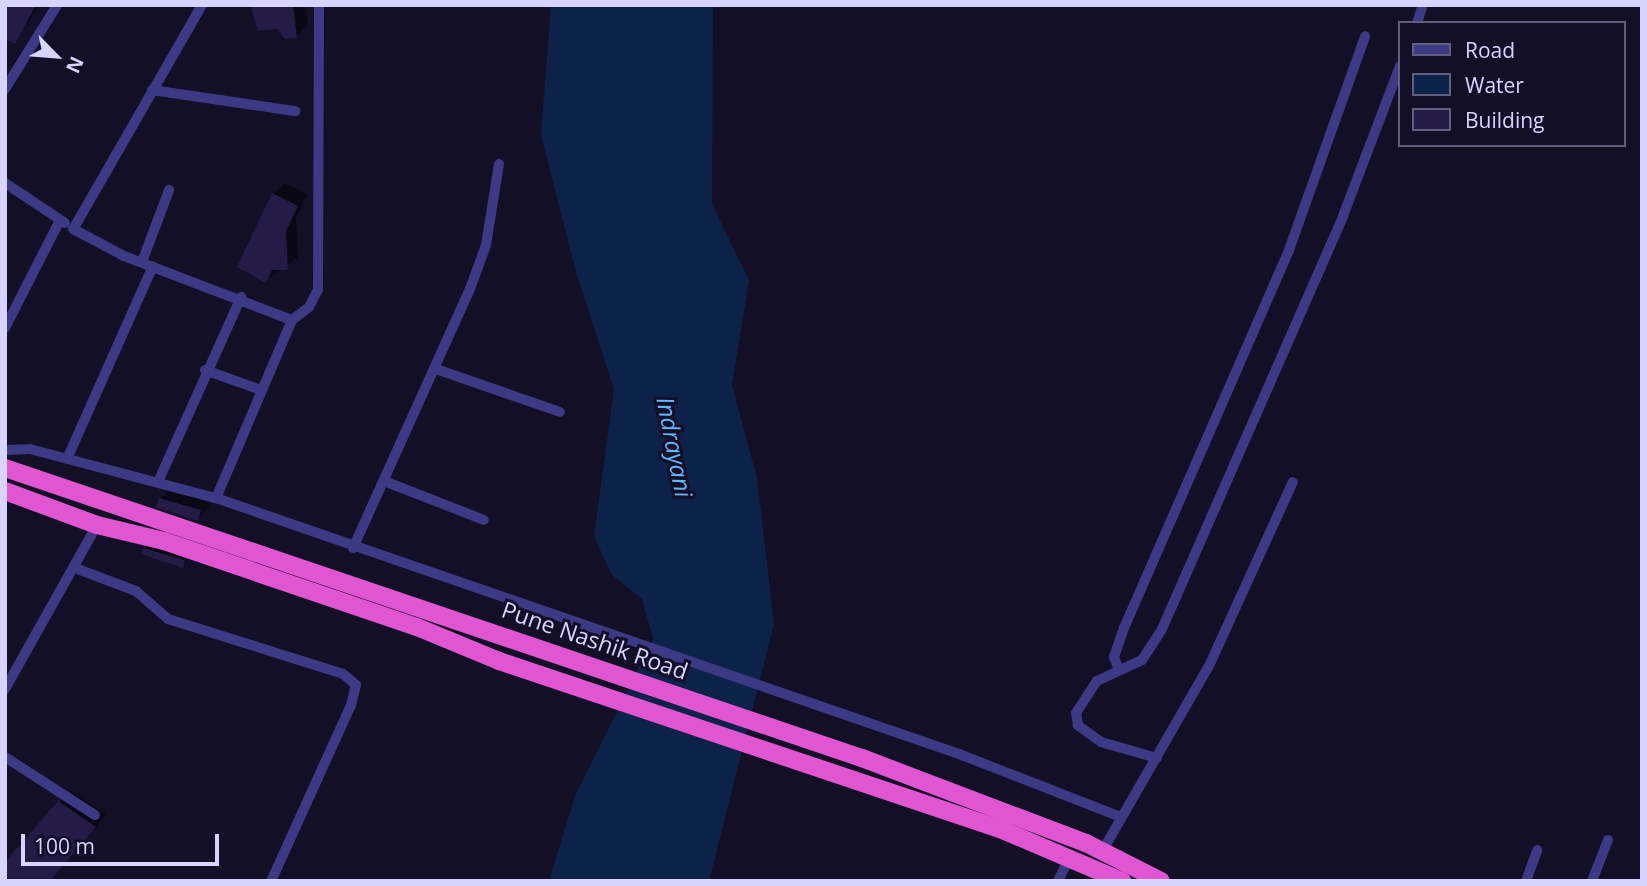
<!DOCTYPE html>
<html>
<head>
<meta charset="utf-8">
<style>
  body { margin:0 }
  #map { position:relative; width:1647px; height:886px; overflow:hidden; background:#130f26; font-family:"Open Sans",sans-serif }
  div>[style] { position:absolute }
  .water>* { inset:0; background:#0c2248 }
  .shadow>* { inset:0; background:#0007 }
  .building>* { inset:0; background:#241b47 }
  .minor>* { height:10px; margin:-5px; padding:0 5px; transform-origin:5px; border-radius:5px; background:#3d3a85 }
  .trunk>* { height:18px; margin:-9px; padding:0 9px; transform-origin:9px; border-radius:9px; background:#e055d1 }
  span { translate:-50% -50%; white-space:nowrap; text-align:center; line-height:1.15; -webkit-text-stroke:6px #130f26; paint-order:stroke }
  .street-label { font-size:23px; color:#d9d4ff }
  .water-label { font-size:24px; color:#62b6ff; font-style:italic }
  .frame { position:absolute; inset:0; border:7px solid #d9d4ff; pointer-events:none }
  .legend { position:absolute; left:1398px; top:21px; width:228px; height:126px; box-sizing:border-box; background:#130f26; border:2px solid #625e7d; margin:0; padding:9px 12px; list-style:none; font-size:21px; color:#d9d4ff }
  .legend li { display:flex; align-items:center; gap:14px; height:35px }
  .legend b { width:35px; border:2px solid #625e7d }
  .north { position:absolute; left:21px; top:21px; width:70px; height:70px; -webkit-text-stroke:5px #130f26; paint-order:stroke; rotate:115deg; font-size:19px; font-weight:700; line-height:28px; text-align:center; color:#d9d4ff }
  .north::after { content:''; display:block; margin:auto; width:24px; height:32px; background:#d9d4ff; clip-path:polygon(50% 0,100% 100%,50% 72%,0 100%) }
  .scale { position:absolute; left:21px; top:834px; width:198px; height:32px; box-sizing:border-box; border:4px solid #d9d4ff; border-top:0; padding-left:9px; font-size:21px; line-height:24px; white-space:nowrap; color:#d9d4ff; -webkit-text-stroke:5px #130f26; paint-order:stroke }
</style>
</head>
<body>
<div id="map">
  <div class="water">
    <i style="clip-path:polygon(551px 5px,713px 5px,712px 204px,749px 280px,732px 385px,757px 478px,774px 624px,709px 881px,549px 881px,575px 796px,653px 639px,642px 599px,611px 574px,594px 536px,614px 389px,576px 272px,541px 135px)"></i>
  </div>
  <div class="shadow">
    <i style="clip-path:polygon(5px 5px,39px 5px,15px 42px)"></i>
    <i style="clip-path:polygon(253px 5px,305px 5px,308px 25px,296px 36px,254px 19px)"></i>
    <i style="clip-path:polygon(285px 183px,308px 194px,296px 218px,298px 257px,265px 281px,274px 194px)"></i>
    <i style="clip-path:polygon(172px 488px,211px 499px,208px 508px,197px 519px,161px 499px)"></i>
    <i style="clip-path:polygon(155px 537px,193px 555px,182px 566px,144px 549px)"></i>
    <i style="clip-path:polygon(71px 791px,106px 815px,50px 881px,5px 881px,5px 865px)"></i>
  </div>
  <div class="building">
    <i style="clip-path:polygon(5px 5px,36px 5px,15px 44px,5px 39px)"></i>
    <i style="clip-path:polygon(250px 5px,293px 5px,297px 38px,285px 39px,277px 29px,258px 31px)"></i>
    <i style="clip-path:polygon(272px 193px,298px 206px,286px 231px,288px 270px,272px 270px,266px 283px,237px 267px)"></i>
    <i style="clip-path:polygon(159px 498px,201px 510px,198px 521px,156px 507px)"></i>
    <i style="clip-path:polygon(143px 548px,185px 560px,183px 568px,141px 554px)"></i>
    <i style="clip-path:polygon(58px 801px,96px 827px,50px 881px,11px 881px,5px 875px,5px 862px)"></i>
  </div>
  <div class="minor">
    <i style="left:202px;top:5px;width:258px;rotate:119.9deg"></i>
    <i style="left:73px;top:229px;width:58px;rotate:27.9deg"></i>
    <i style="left:124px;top:256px;width:180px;rotate:20.9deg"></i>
    <i style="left:292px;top:320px;width:194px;rotate:113.1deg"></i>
    <i style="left:1417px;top:23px;width:19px;rotate:-72deg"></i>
    <i style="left:5px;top:89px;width:99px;rotate:-58.2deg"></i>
    <i style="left:152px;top:90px;width:145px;rotate:8.4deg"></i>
    <i style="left:5px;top:183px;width:72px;rotate:33.7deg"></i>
    <i style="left:142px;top:262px;width:77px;rotate:-69.4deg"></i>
    <i style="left:292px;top:320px;width:21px;rotate:-37deg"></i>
    <i style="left:309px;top:307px;width:20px;rotate:-63deg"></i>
    <i style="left:318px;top:289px;width:284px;rotate:-89.8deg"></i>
    <i style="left:5px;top:328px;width:121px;rotate:-63deg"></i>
    <i style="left:436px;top:369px;width:131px;rotate:19.1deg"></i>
    <i style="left:205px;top:370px;width:59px;rotate:19.7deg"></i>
    <i style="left:5px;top:450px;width:25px;rotate:-2deg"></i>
    <i style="left:30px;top:449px;width:192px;rotate:14.8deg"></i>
    <i style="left:216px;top:498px;width:786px;rotate:19.01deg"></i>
    <i style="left:959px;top:754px;width:174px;rotate:21.3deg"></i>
    <i style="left:67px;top:459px;width:211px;rotate:-66deg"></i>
    <i style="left:384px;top:481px;width:107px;rotate:21.3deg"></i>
    <i style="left:158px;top:482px;width:203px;rotate:-65.8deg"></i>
    <i style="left:353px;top:548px;width:284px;rotate:-65.7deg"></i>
    <i style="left:470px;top:289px;width:47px;rotate:-70deg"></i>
    <i style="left:486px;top:245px;width:82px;rotate:-80.9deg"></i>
    <i style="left:75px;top:568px;width:65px;rotate:20.7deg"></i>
    <i style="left:136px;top:591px;width:43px;rotate:41.2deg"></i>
    <i style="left:168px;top:619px;width:183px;rotate:17.4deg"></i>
    <i style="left:343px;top:674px;width:17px;rotate:40deg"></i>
    <i style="left:356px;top:685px;width:21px;rotate:104deg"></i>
    <i style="left:351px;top:705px;width:193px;rotate:114.4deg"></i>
    <i style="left:1119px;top:670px;width:14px;rotate:-111deg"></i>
    <i style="left:1114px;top:657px;width:31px;rotate:-71deg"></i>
    <i style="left:1124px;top:628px;width:412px;rotate:-66.4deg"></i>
    <i style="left:1289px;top:250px;width:227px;rotate:-70.4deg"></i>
    <i style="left:5px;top:689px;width:188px;rotate:-60.7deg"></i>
    <i style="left:5px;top:757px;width:107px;rotate:32.8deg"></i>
    <i style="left:1157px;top:758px;width:58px;rotate:-164.1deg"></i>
    <i style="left:1101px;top:742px;width:29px;rotate:-144deg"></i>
    <i style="left:1078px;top:725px;width:12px;rotate:-99deg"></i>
    <i style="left:1076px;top:713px;width:38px;rotate:-57deg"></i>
    <i style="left:1097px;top:681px;width:50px;rotate:-25deg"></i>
    <i style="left:1142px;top:660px;width:37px;rotate:-57deg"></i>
    <i style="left:1162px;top:629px;width:451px;rotate:-66.3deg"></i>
    <i style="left:1343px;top:216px;width:160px;rotate:-69.2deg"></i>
    <i style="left:1103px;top:850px;width:212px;rotate:-60.1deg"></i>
    <i style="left:1209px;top:666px;width:202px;rotate:-65.5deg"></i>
    <i style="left:1058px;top:881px;width:28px;rotate:-64deg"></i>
    <i style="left:1526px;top:881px;width:33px;rotate:-70deg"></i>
    <i style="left:1592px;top:881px;width:44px;rotate:-68.7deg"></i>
  </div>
  <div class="trunk">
    <i style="left:5px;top:468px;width:905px;rotate:18.7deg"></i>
    <i style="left:862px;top:758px;width:240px;rotate:20.8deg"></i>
    <i style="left:1086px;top:843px;width:84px;rotate:26.9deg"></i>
    <i style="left:5px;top:491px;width:98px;rotate:20.3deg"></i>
    <i style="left:97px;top:525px;width:69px;rotate:13.4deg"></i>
    <i style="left:164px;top:541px;width:267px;rotate:18.8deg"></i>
    <i style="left:417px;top:627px;width:89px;rotate:22.5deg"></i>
    <i style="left:499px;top:661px;width:528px;rotate:18.54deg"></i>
    <i style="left:1000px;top:829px;width:133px;rotate:23.1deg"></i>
  </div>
  <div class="street-label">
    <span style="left:595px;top:640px;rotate:19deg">Pune Nashik Road</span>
  </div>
  <div class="water-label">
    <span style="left:675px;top:447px;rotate:79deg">Indrayani</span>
  </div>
  <div class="frame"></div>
  <ul class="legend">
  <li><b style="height:9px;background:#3d3a85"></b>Road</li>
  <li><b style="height:19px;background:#0c2248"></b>Water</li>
  <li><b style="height:19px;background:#241b47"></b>Building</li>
  </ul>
  <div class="north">N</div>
  <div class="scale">100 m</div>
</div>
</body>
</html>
